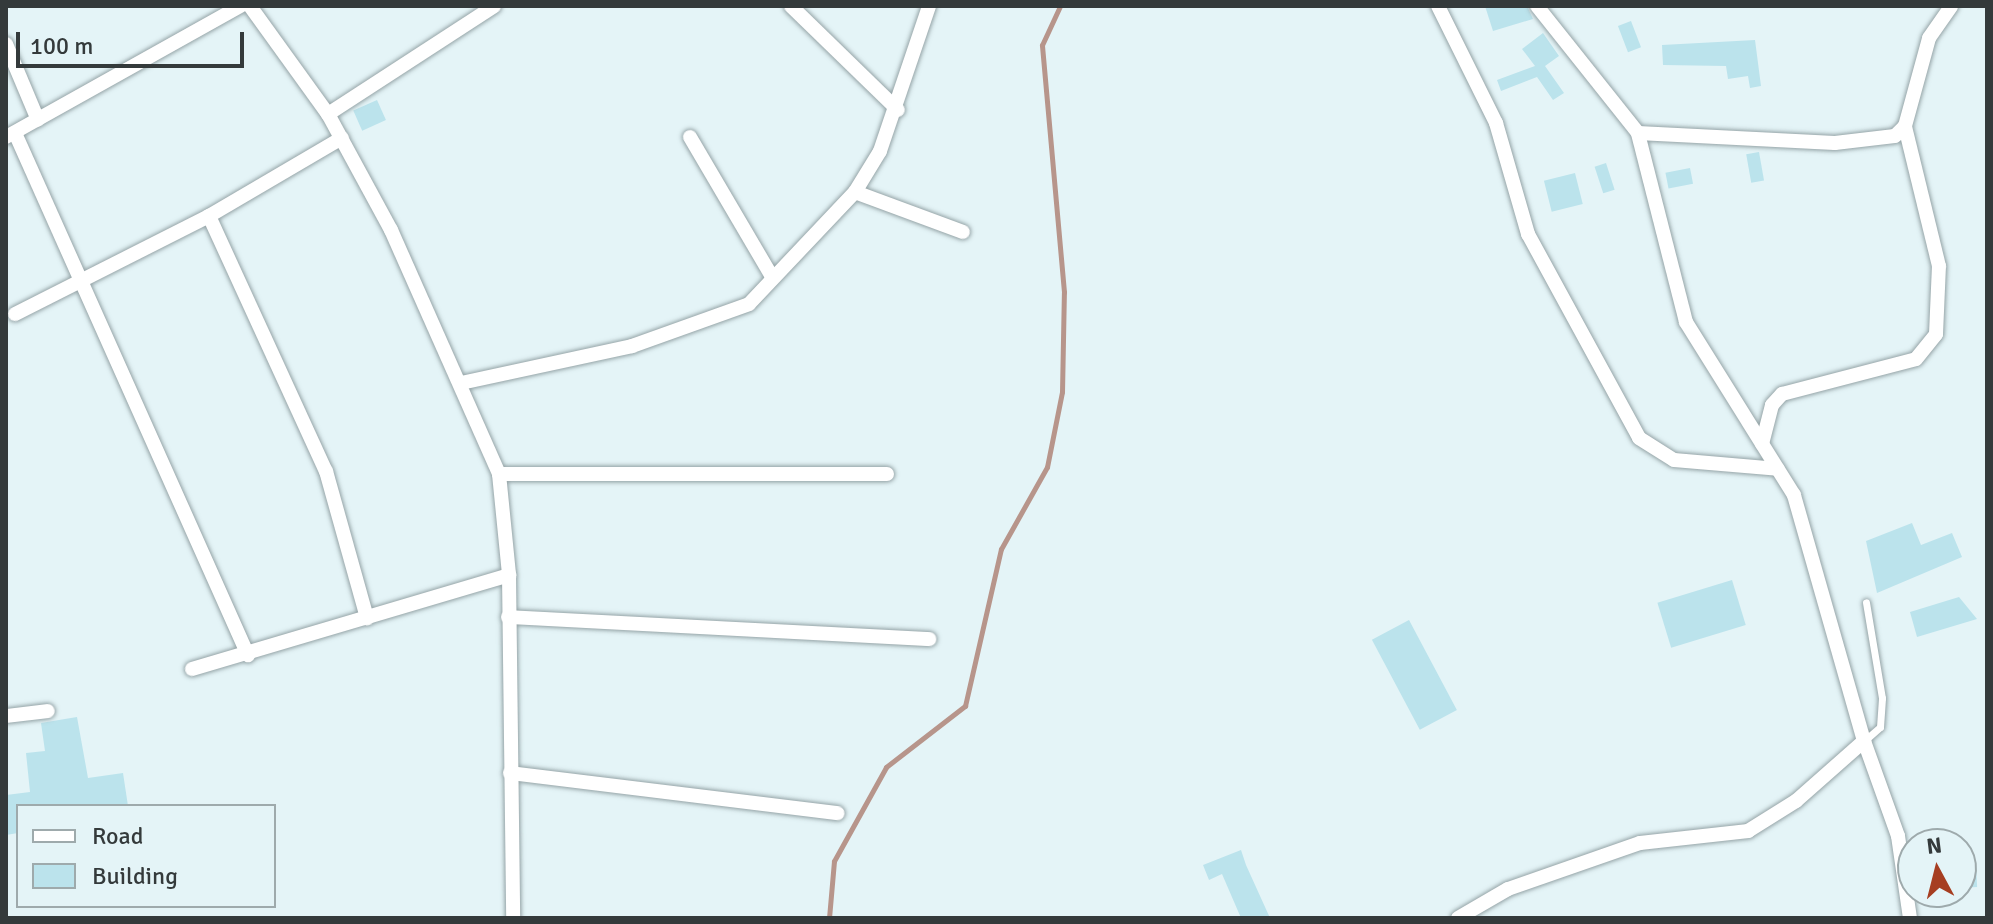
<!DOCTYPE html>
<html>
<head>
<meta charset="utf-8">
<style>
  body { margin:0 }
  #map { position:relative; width:1993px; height:924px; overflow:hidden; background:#e4f4f7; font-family:Signika,sans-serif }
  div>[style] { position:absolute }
  .stream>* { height:5px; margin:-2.5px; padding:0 2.5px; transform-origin:2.5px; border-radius:2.5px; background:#b7958b }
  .building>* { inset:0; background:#bbe3ec; transform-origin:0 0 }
  .roads { filter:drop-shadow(0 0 2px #95a4a7) drop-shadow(0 0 2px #95a4a7) }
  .lane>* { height:7px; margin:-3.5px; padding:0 3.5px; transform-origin:3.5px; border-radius:3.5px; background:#fff }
  .street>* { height:14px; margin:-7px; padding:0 7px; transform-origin:7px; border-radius:7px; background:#fff }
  span { translate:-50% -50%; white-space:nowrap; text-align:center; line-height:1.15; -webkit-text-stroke:6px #e4f4f7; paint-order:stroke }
  .frame { position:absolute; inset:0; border:8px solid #343a3b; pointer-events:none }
  .legend { position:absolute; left:16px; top:804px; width:260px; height:104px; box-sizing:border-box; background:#e4f4f7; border:2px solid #9eaaac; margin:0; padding:10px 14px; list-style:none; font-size:24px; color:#343a3b }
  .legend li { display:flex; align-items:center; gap:16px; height:40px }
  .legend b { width:40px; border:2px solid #9eaaac }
  .north { position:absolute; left:1897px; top:828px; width:80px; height:80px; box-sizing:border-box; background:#e4f4f7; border:2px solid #9eaaac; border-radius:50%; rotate:353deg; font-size:22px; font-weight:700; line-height:32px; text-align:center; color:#343a3b }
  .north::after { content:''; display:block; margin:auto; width:28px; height:36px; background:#a63e21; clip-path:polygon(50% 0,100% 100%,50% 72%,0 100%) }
  .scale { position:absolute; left:16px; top:32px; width:228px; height:36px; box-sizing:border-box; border:4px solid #343a3b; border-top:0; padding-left:10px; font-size:24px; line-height:28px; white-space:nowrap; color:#343a3b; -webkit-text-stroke:6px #e4f4f7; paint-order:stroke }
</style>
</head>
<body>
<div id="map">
  <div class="stream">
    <i style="left:829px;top:918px;width:57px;rotate:-85deg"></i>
    <i style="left:834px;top:861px;width:107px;rotate:-61deg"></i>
    <i style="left:886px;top:767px;width:100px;rotate:-37.7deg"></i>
    <i style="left:965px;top:706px;width:161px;rotate:-77.1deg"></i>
    <i style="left:1001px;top:549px;width:94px;rotate:-60.7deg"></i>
    <i style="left:1047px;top:467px;width:76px;rotate:-78.7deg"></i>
    <i style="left:1062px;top:392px;width:100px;rotate:-88.9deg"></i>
    <i style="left:1064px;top:292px;width:248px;rotate:-95.1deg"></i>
    <i style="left:1042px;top:45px;width:43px;rotate:-65.2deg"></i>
  </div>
  <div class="building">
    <i style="clip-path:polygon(1485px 6px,1527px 6px,1533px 19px,1493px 31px)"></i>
    <i style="left:1631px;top:21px;width:28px;height:14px;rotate:69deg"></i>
    <i style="clip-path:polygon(1543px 33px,1559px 56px,1545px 66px,1564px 93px,1553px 100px,1537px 77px,1501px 91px,1497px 80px,1535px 66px,1522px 49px)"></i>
    <i style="clip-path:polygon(1755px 40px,1761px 86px,1750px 88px,1748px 76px,1728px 79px,1726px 66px,1663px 65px,1662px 45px)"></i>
    <i style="left:377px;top:100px;width:22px;height:26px;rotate:66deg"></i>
    <i style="left:1759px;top:152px;width:29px;height:13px;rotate:80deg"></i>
    <i style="left:1606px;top:163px;width:28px;height:12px;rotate:72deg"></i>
    <i style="left:1690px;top:168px;width:16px;height:25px;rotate:79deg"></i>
    <i style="left:1575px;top:173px;width:32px;height:32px;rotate:76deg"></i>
    <i style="clip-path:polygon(1912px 523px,1921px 545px,1952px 533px,1962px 557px,1877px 593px,1866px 541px)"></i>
    <i style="left:1732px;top:580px;width:47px;height:78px;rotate:73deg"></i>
    <i style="clip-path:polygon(1959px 597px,1977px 619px,1917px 637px,1910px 612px)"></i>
    <i style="left:1409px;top:620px;width:102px;height:42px;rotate:62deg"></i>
    <i style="clip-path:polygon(77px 717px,88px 778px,123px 773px,128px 806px,18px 806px,18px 833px,6px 835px,6px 795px,30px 792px,26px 753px,45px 751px,41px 723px)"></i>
    <i style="clip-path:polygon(1241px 850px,1246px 865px,1270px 918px,1241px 918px,1222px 874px,1209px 880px,1203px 865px)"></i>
    <i style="left:1976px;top:865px;width:22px;height:13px;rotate:87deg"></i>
  </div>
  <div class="roads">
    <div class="lane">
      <i style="left:1864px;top:741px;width:21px;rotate:-41deg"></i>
      <i style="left:1880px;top:727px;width:29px;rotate:-86deg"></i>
      <i style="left:1882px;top:698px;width:97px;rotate:-99.5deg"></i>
    </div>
    <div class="street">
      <i style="left:250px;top:6px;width:133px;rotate:54.2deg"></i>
      <i style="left:328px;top:114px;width:132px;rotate:61.5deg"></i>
      <i style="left:391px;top:230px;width:267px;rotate:66.1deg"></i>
      <i style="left:499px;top:474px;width:101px;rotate:84.3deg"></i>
      <i style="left:509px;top:575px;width:343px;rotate:89.3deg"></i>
      <i style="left:791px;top:6px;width:149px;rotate:44.2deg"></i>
      <i style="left:1438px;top:6px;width:131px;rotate:63.6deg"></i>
      <i style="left:1496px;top:123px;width:116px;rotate:73.9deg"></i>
      <i style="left:1528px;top:234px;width:232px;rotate:61.4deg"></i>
      <i style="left:1639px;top:438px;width:41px;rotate:32.2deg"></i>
      <i style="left:1674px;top:460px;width:104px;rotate:4.9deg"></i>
      <i style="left:6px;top:44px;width:82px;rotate:67.2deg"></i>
      <i style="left:328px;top:114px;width:198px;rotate:-33deg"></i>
      <i style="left:15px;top:133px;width:572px;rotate:65.95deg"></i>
      <i style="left:1638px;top:133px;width:197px;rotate:2.9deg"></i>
      <i style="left:1835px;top:143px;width:60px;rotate:-6.7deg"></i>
      <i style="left:1895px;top:136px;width:14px;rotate:-45deg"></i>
      <i style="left:1905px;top:126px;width:91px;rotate:-74.7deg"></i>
      <i style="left:1929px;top:38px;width:39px;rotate:-55deg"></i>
      <i style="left:6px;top:137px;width:268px;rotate:-29.2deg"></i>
      <i style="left:690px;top:137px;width:160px;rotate:59.6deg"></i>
      <i style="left:855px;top:192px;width:115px;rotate:20.3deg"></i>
      <i style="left:209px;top:216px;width:281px;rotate:65.4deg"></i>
      <i style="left:326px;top:471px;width:153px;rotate:74.4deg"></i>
      <i style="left:15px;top:314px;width:217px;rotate:-26.8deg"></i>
      <i style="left:209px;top:216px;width:154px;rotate:-30.4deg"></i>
      <i style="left:461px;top:383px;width:175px;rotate:-12.2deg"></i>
      <i style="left:632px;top:346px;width:124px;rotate:-19.7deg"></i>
      <i style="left:749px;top:304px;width:154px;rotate:-46.6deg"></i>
      <i style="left:855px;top:192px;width:48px;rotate:-58.6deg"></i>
      <i style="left:880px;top:151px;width:153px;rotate:-71.3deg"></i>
      <i style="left:1762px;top:444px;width:40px;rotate:-75.6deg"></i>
      <i style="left:1772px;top:405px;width:15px;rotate:-48deg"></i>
      <i style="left:1782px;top:394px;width:138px;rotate:-14.6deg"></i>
      <i style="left:1916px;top:359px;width:32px;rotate:-51deg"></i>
      <i style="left:1936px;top:334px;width:68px;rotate:-87.5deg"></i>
      <i style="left:1939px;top:266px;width:144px;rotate:-103.7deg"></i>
      <i style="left:499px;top:474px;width:388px"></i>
      <i style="left:508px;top:617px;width:422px;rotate:3deg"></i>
      <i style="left:192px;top:669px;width:331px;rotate:-16.5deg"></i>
      <i style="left:6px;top:716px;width:42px;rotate:-6.8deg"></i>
      <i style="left:1864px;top:741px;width:101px;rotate:70.3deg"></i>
      <i style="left:1898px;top:836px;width:83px;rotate:81.7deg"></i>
      <i style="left:510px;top:773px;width:330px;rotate:7deg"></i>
      <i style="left:1458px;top:918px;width:58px;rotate:-30.1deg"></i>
      <i style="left:1508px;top:889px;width:140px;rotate:-19.2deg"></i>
      <i style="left:1640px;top:843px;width:109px;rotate:-6.3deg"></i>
      <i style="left:1748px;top:831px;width:57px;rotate:-32deg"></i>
      <i style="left:1796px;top:801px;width:91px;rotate:-41.4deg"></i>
      <i style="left:1864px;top:741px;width:256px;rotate:-105.9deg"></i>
      <i style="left:1794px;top:495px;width:204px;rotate:-122deg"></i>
      <i style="left:1686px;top:322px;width:195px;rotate:-104.3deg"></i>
      <i style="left:1638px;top:133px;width:162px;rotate:-128.5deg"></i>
    </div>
  </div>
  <div class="frame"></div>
  <ul class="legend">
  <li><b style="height:10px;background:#fff"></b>Road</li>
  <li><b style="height:22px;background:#bbe3ec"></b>Building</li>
  </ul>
  <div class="north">N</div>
  <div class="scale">100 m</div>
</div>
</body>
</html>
